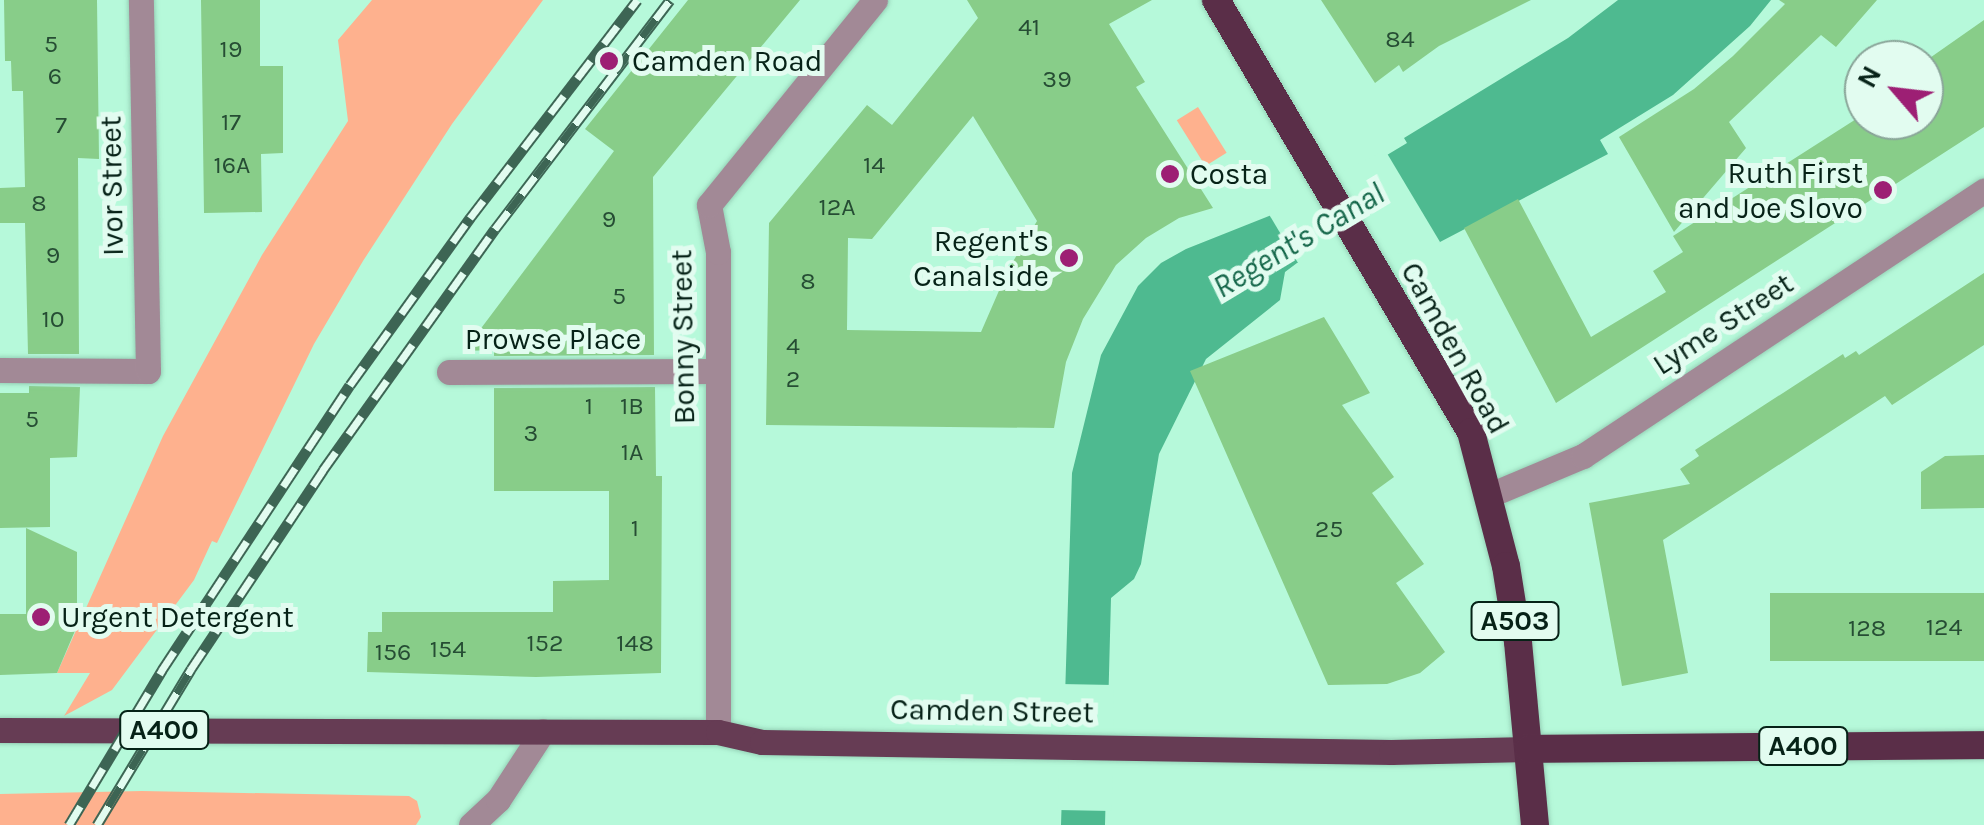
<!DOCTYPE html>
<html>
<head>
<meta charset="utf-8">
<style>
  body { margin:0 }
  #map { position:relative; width:1984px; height:825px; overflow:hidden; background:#b6f9da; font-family:Karla,sans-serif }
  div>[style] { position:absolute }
  .green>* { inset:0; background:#feb18e; transform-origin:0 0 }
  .water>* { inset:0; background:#4eba90 }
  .pier>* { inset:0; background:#b6f9da; transform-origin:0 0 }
  .building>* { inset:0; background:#88cd89; transform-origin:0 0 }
  .roads { filter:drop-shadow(0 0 2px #96d2b7) drop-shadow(0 0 2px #96d2b7) }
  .minor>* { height:25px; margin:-12.5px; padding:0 12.5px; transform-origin:12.5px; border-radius:12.5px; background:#a28996 }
  .primary>* { height:25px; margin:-12.5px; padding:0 12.5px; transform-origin:12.5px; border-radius:12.5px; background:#663c54 }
  .trunk>* { height:28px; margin:-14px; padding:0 14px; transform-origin:14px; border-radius:14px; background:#5a2e48 }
  .rail>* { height:11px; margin-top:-5.5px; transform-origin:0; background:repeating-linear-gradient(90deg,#e2fcf0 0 22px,#3d6554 0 44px); box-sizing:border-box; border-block:2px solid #3d6554 }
  .dots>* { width:28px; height:28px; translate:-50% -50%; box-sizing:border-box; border:5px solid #e2fcf0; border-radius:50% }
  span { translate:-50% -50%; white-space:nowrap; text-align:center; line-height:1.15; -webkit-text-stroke:10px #e2fcf0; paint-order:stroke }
  .number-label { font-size:25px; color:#264d34 }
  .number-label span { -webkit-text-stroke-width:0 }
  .shield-label span { padding:2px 8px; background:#e2fcf0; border:2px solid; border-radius:8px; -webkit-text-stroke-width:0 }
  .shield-label { font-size:28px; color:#062217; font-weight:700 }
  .poi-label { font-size:30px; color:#062217 }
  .left { translate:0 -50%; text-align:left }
  .right { translate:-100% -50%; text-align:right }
  .street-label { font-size:30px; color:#062217 }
  .water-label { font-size:32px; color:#15674a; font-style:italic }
  .north { position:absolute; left:1844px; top:40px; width:100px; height:100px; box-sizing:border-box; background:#e2fcf0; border:2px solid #8aa599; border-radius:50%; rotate:298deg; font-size:28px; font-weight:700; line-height:40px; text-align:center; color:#062217 }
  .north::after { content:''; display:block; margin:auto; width:35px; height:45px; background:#9d1f74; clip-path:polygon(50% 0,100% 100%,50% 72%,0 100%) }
</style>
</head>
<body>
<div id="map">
  <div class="green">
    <i style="clip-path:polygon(372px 0,543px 0,452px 124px,363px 261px,314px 344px,217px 543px,212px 541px,194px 580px,112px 690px,64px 716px,90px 673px,57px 673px,163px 436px,262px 255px,348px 121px,338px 40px)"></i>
    <i style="left:1198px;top:107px;width:54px;height:25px;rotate:58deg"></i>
    <i style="clip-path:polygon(142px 791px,409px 796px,417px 801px,421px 817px,416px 825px,0 825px,0 794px)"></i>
  </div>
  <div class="water">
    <i style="clip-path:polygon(1618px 0,1771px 0,1750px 26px,1673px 95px,1600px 140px,1608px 154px,1440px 242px,1297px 263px,1285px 272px,1280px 300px,1206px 359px,1159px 454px,1141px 564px,1134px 579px,1111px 598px,1105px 825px,1061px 825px,1072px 473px,1101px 355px,1138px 286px,1161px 263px,1186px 249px,1269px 216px,1387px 155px,1407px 143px,1404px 138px,1568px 38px)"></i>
  </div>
  <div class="pier">
    <i style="clip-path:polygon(1385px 150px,1440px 242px,1429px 249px,1301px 268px,1267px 211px)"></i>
    <i style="left:1060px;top:684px;width:54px;height:126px;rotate:1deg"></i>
  </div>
  <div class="building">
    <i style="clip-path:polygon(4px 0,97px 0,99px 159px,78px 158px,79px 354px,28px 354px,25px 223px,0 223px,0 188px,25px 187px,23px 91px,12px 91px,11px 61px,5px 61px)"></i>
    <i style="clip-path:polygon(201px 0,260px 0,260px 66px,283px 66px,283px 153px,261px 154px,262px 212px,204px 213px)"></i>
    <i style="clip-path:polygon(688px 0,800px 0,653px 177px,654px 355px,494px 356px,494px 350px,464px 351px,614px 151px,585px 129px)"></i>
    <i style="clip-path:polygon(evenodd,967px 0,1152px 0,1109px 24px,1145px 82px,1136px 87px,1213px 208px,1179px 218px,1146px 238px,1116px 265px,1083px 319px,1066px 362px,1054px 428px,766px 425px,769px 223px,867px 105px,892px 125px,978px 18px,967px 0,973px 116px,1037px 221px,1008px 270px,981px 332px,847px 330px,848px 238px,872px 239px,973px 116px)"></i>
    <i style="clip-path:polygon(1321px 0,1531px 0,1439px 46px,1403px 72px,1399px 65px,1375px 83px)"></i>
    <i style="clip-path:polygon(1779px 0,1877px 0,1836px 47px,1821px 35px,1729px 122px,1746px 148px,1674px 232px,1619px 137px,1694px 89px,1733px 56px,1785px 4px)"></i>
    <i style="clip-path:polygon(1984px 20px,1984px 127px,1556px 403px,1464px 228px,1518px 199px,1591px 337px,1666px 292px,1653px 271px,1683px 252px,1673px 236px,1864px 114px,1864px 120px,1924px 120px,1924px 62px)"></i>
    <i style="clip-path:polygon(1984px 273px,1984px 345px,1892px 405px,1885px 396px,1663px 540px,1688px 673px,1622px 686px,1589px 503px,1690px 484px,1680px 469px,1699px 456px,1695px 450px,1843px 354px,1845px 358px,1856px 351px,1859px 355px)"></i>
    <i style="clip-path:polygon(1324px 317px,1370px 393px,1342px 405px,1394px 477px,1372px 493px,1424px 564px,1396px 583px,1445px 652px,1420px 673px,1387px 684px,1328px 685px,1190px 371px)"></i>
    <i style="clip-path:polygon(29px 386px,80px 387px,77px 457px,50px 458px,50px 527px,0 528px,0 393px,29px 393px)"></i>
    <i style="clip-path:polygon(655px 387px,656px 476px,662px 476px,661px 673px,536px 677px,367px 672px,368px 632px,382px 632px,382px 612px,553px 612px,553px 581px,609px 580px,609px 491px,494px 491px,494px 388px)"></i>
    <i style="clip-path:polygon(1984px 455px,1984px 508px,1921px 509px,1921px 472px,1945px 456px)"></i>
    <i style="clip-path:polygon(26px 528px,77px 552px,77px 626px,57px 673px,0 675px,0 614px,26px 614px)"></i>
    <i style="left:1984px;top:593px;width:68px;height:214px;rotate:90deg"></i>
  </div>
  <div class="roads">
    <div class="minor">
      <i style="left:0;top:370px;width:148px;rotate:0.4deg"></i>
      <i style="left:148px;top:371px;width:371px;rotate:-91.1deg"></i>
      <i style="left:449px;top:372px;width:268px;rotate:-0.2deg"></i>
      <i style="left:1490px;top:495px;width:101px;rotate:-22.8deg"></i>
      <i style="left:1583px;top:456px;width:481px;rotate:-33.5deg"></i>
      <i style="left:718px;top:732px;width:480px;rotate:-90deg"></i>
      <i style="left:718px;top:252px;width:48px;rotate:-100.8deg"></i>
      <i style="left:709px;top:205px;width:264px;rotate:-51deg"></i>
      <i style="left:471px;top:825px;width:37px;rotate:-43deg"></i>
      <i style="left:498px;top:800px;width:82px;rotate:-56.9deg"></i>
    </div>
    <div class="primary">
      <i style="left:0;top:730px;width:718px;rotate:0.16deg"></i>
      <i style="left:718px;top:732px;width:45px;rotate:12.8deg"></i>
      <i style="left:762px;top:742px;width:629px;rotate:0.91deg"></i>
      <i style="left:1391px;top:752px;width:138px;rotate:-1.2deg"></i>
    </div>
    <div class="trunk">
      <i style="left:1216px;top:0;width:502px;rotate:59.45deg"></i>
      <i style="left:1471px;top:432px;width:138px;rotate:75.4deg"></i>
      <i style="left:1506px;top:566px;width:77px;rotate:81deg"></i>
      <i style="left:1518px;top:642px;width:184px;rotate:84.7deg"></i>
      <i style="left:1529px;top:749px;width:455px;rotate:-0.5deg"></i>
    </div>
  </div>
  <div class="rail">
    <i style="left:69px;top:825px;width:181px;rotate:-59deg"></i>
    <i style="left:162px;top:670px;width:341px;rotate:-56.6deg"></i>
    <i style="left:350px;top:385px;width:206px;rotate:-54.3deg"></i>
    <i style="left:470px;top:218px;width:275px;rotate:-52.5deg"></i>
    <i style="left:97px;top:825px;width:182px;rotate:-58.9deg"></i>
    <i style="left:191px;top:669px;width:239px;rotate:-56.4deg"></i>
    <i style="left:323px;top:470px;width:296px;rotate:-54.5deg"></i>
    <i style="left:495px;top:229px;width:288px;rotate:-52.6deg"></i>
  </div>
  <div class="dots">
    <i style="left:609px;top:61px;background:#9d1f74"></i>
    <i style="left:1170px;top:174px;background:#9d1f74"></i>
    <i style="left:1883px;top:190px;background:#9d1f74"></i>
    <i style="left:1069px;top:258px;background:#9d1f74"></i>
    <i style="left:41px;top:617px;background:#9d1f74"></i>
  </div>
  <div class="number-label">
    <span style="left:1029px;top:27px">41</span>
    <span style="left:1400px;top:39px">84</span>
    <span style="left:51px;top:44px">5</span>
    <span style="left:231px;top:49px">19</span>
    <span style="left:55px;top:76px">6</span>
    <span style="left:1057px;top:79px">39</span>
    <span style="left:231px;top:122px">17</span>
    <span style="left:61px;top:125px">7</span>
    <span style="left:232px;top:165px">16A</span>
    <span style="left:874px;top:165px">14</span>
    <span style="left:39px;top:203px">8</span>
    <span style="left:837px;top:207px">12A</span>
    <span style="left:609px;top:219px">9</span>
    <span style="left:53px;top:255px">9</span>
    <span style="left:808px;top:281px">8</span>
    <span style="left:619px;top:296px">5</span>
    <span style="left:53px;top:319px">10</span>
    <span style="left:793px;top:346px">4</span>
    <span style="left:793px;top:379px">2</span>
    <span style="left:589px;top:406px">1</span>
    <span style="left:632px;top:406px">1B</span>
    <span style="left:32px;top:419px">5</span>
    <span style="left:531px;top:433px">3</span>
    <span style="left:632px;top:452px">1A</span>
    <span style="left:635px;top:528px">1</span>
    <span style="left:1329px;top:529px">25</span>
    <span style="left:1944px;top:627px">124</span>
    <span style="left:1867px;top:628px">128</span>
    <span style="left:545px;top:643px">152</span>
    <span style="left:635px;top:643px">148</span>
    <span style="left:448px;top:649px">154</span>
    <span style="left:393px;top:652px">156</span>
  </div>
  <div class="shield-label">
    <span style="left:1515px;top:621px">A503</span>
    <span style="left:164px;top:730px">A400</span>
    <span style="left:1803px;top:746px">A400</span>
  </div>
  <div class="poi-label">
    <span class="left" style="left:632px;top:61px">Camden Road</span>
    <span class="right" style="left:1863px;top:190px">Ruth First<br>and Joe Slovo</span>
    <span class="left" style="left:1190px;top:174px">Costa</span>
    <span class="right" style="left:1049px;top:258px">Regent's<br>Canalside</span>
    <span class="left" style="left:61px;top:617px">Urgent Detergent</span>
  </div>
  <div class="street-label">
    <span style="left:112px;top:186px;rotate:-91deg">Ivor Street</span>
    <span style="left:1723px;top:324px;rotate:-33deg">Lyme Street</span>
    <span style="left:683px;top:337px;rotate:-91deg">Bonny Street</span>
    <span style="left:553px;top:339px">Prowse Place</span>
    <span style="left:1455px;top:348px;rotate:61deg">Camden Road</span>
    <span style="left:992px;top:711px;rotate:1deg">Camden Street</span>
  </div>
  <div class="water-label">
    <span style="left:1299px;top:241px;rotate:-31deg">Regent's Canal</span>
  </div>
  <div class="north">N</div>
</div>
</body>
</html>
